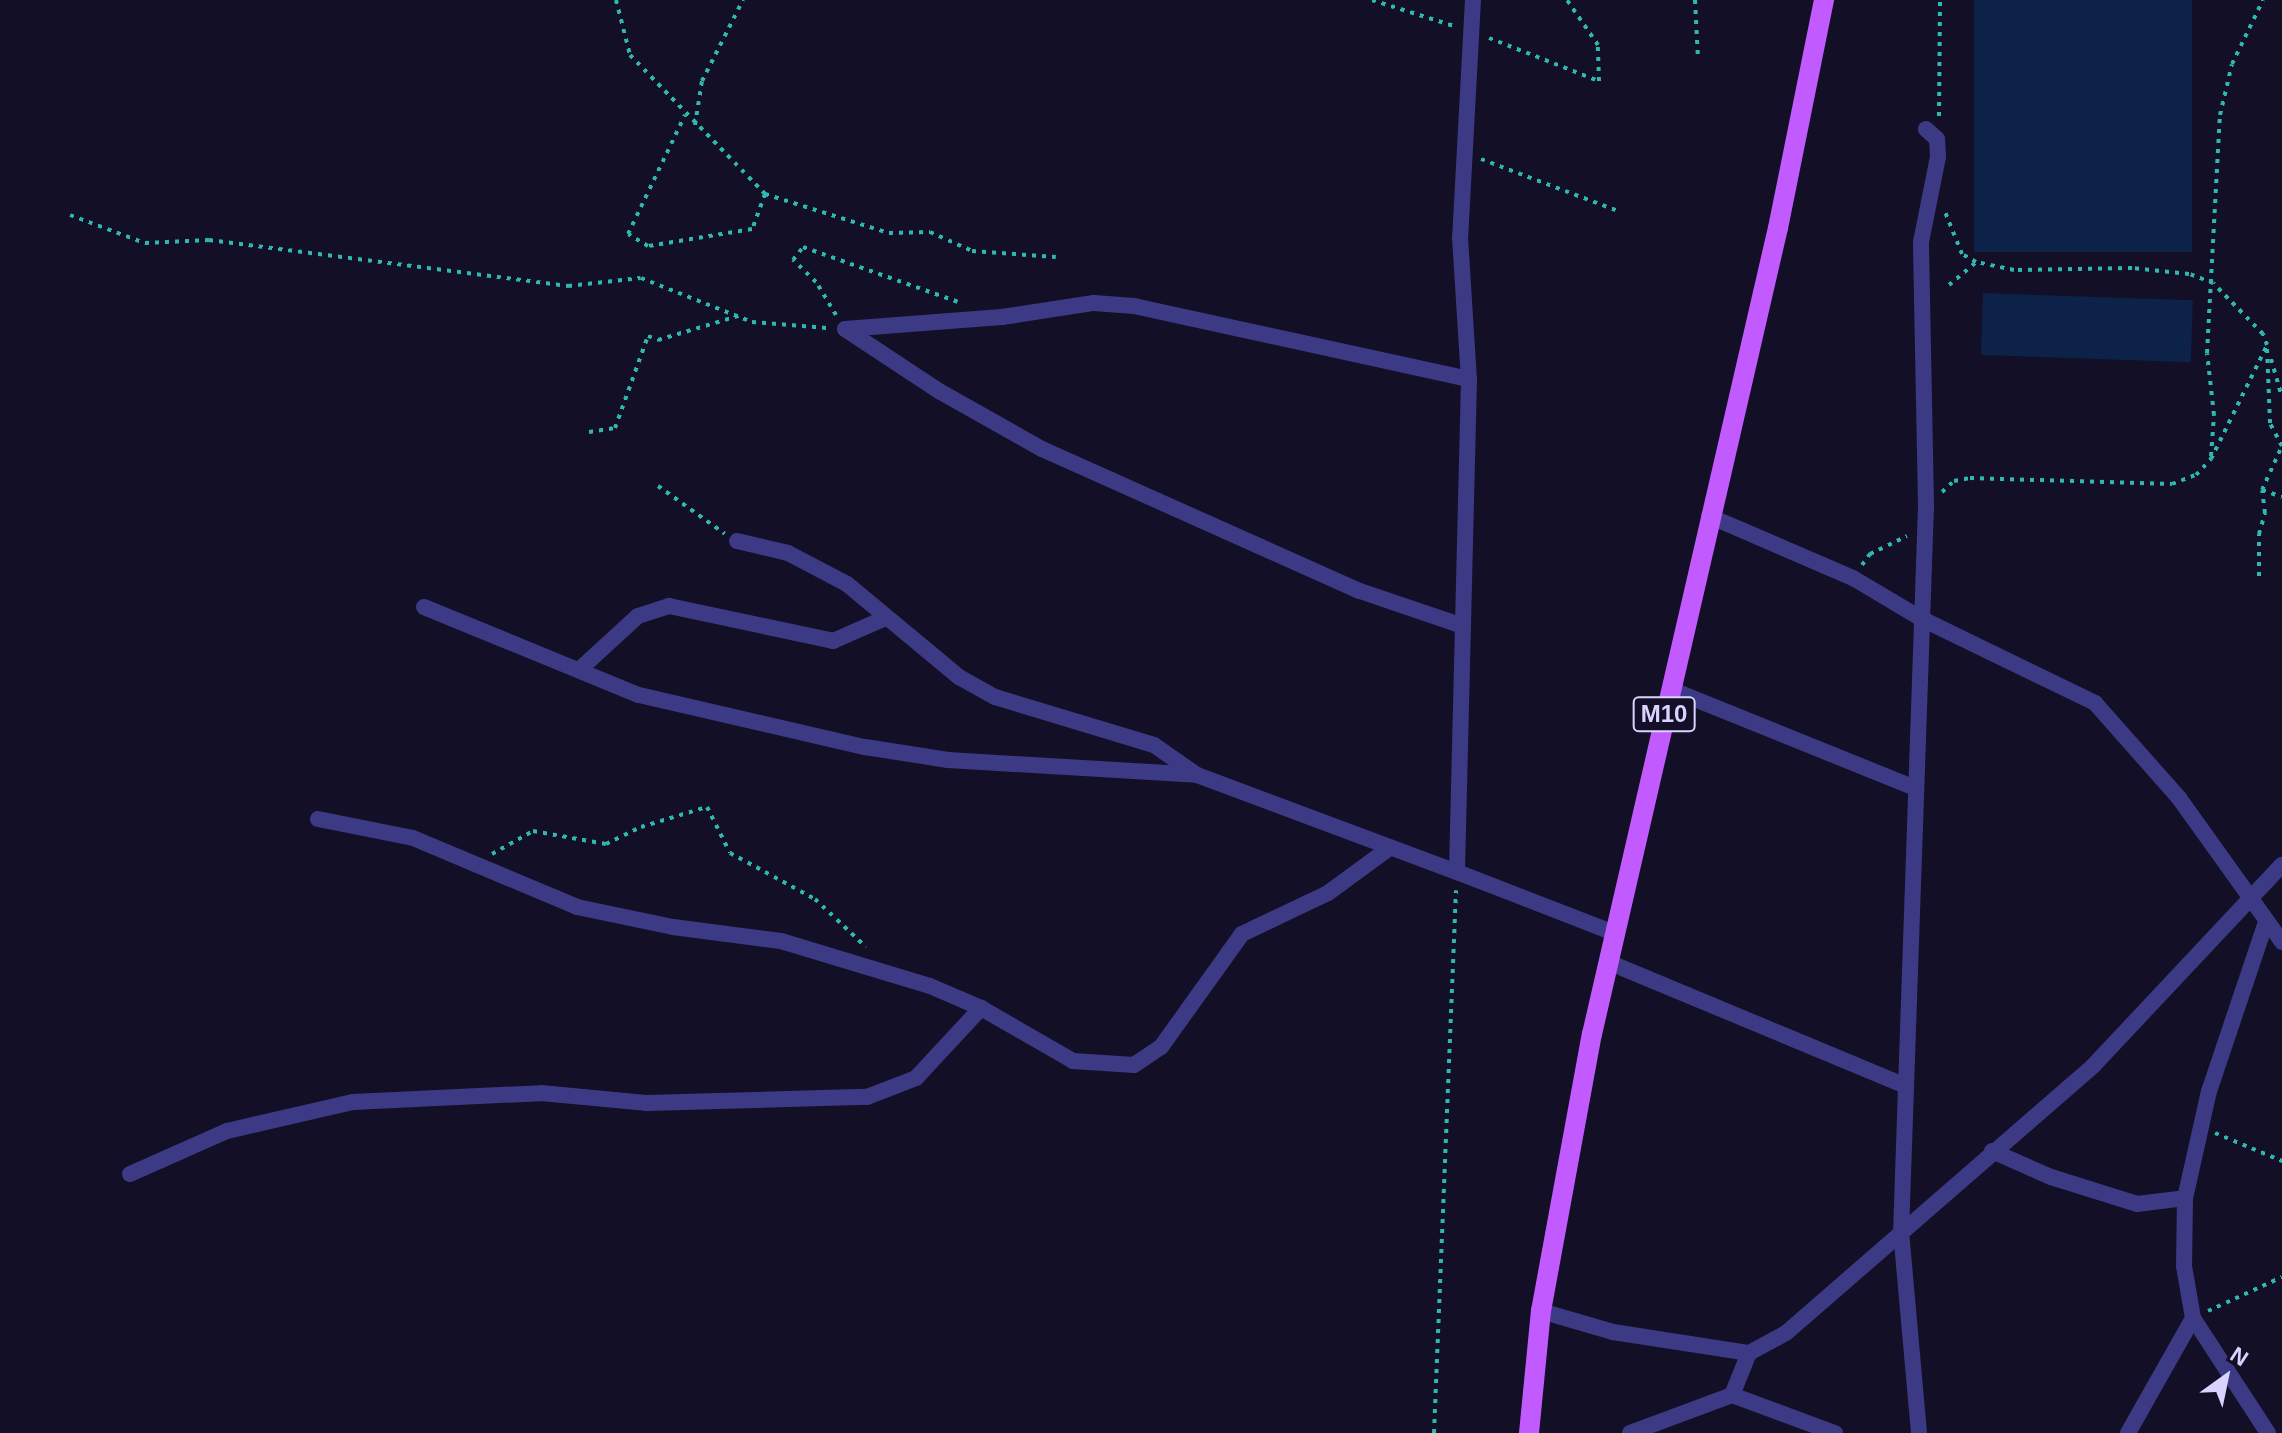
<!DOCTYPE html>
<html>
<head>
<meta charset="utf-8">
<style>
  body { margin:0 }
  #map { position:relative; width:2282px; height:1433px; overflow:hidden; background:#130f26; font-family:Helvetica,sans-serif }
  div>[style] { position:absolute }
  .water>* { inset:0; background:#0c2248; transform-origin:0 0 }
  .path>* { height:4px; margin-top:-2px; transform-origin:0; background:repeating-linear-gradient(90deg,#2fb8b0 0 4px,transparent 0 10px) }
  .street>* { height:16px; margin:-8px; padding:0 8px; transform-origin:8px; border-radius:8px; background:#3d3a85 }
  .primary>* { height:20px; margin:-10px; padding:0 10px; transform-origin:10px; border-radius:10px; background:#c25bff }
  span { translate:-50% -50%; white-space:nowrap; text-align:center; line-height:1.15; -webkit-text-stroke:6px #130f26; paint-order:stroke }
  .shield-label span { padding:2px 6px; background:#130f26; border:2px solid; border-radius:6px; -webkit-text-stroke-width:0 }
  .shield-label { font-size:24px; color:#d9d4ff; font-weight:700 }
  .north { position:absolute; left:2186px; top:1337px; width:80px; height:80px; -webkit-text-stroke:6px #130f26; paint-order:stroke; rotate:33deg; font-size:22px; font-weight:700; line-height:32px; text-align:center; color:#d9d4ff }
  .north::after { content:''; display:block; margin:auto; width:28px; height:36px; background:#d9d4ff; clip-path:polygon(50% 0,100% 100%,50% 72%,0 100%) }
</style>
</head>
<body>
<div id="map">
  <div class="water">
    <i style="left:1974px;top:0;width:218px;height:252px"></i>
    <i style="left:1983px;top:293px;width:210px;height:62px;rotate:2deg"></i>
  </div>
  <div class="path">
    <i style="left:616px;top:0;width:57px;rotate:75.7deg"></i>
    <i style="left:630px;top:55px;width:194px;rotate:45.8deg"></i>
    <i style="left:765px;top:194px;width:37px;rotate:110deg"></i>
    <i style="left:752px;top:229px;width:105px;rotate:170.7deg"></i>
    <i style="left:648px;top:246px;width:23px;rotate:-149deg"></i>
    <i style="left:628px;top:234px;width:132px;rotate:-64.4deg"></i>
    <i style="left:1372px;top:0;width:86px;rotate:17.6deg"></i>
    <i style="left:1695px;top:0;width:60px;rotate:87.1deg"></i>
    <i style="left:1489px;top:38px;width:118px;rotate:21.4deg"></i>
    <i style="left:1599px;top:81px;width:36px;rotate:-92deg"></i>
    <i style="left:1598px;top:45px;width:55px;rotate:-124.6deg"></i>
    <i style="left:1939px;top:116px;width:116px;rotate:-89.5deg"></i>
    <i style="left:695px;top:125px;width:45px;rotate:-81deg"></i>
    <i style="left:702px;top:81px;width:91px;rotate:-63.2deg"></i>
    <i style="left:1481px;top:159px;width:147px;rotate:20.8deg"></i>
    <i style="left:765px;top:194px;width:130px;rotate:17.5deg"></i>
    <i style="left:889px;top:233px;width:41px;rotate:-1.4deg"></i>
    <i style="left:930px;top:232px;width:46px;rotate:24.3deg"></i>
    <i style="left:972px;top:251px;width:84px;rotate:4.1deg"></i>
    <i style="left:70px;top:215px;width:80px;rotate:20.5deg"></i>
    <i style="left:145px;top:243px;width:64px;rotate:-2.7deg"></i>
    <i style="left:209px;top:240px;width:362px;rotate:7.3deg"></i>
    <i style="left:568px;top:286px;width:73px;rotate:-6.3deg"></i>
    <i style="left:641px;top:278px;width:119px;rotate:21.6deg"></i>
    <i style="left:752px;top:322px;width:75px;rotate:4.6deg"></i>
    <i style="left:1949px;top:285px;width:35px;rotate:-40deg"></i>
    <i style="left:836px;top:315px;width:39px;rotate:-121deg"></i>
    <i style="left:816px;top:282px;width:32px;rotate:-136deg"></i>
    <i style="left:793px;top:260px;width:16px;rotate:-52deg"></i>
    <i style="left:803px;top:247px;width:164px;rotate:19.5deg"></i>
    <i style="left:2271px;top:359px;width:40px;rotate:74deg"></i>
    <i style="left:589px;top:432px;width:26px;rotate:-9deg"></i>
    <i style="left:615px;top:428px;width:98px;rotate:-70.3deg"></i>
    <i style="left:648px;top:336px;width:11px;rotate:22deg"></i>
    <i style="left:658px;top:340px;width:84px;rotate:-16.7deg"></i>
    <i style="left:2211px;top:456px;width:41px;rotate:-85.8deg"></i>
    <i style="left:2214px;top:415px;width:62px;rotate:-96.4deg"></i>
    <i style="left:2207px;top:353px;width:238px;rotate:-86.9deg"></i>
    <i style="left:2220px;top:115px;width:52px;rotate:-76.8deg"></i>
    <i style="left:2232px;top:64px;width:71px;rotate:-64.2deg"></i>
    <i style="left:658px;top:486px;width:82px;rotate:35.6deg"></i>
    <i style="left:2262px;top:490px;width:21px;rotate:19deg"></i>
    <i style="left:1942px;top:492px;width:16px;rotate:-43deg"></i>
    <i style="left:1954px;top:481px;width:16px;rotate:-11deg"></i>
    <i style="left:1970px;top:478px;width:202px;rotate:1.7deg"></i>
    <i style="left:2172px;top:484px;width:26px;rotate:-21deg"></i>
    <i style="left:2196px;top:475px;width:22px;rotate:-47deg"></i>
    <i style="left:2211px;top:459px;width:127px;rotate:-63.8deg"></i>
    <i style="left:2267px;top:345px;width:12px;rotate:-110deg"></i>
    <i style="left:2263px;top:334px;width:71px;rotate:-134.4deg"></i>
    <i style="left:2213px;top:283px;width:26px;rotate:-159deg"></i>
    <i style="left:2189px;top:274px;width:57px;rotate:-174deg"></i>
    <i style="left:2132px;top:268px;width:118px;rotate:179deg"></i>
    <i style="left:2014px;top:270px;width:39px;rotate:-168deg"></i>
    <i style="left:1976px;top:262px;width:16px;rotate:-150deg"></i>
    <i style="left:1962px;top:254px;width:45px;rotate:-112deg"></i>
    <i style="left:1862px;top:565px;width:14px;rotate:-54deg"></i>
    <i style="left:1870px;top:554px;width:41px;rotate:-25.9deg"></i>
    <i style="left:2259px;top:576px;width:42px;rotate:-90deg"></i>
    <i style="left:2259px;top:534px;width:22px;rotate:-74deg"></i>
    <i style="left:2265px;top:513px;width:23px;rotate:-97deg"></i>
    <i style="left:2262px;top:490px;width:48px;rotate:-65.6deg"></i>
    <i style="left:2282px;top:446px;width:26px;rotate:-118deg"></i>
    <i style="left:2270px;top:423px;width:76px;rotate:-92.3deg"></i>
    <i style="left:492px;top:854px;width:47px;rotate:-29.3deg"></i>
    <i style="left:533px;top:831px;width:74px;rotate:10.1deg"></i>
    <i style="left:606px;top:844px;width:39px;rotate:-26deg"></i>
    <i style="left:641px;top:827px;width:69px;rotate:-16.9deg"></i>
    <i style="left:707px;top:807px;width:51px;rotate:63.4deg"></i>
    <i style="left:730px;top:853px;width:97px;rotate:28.4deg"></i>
    <i style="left:815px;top:899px;width:70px;rotate:43.3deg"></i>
    <i style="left:2215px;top:1133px;width:73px;rotate:22.7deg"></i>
    <i style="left:2208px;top:1311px;width:81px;rotate:-24.7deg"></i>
    <i style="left:1434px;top:1433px;width:543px;rotate:-87.68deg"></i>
  </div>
  <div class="street">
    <i style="left:1473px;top:0;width:237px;rotate:93.1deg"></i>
    <i style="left:1460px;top:237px;width:142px;rotate:86.4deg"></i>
    <i style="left:1469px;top:379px;width:493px;rotate:91.4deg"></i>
    <i style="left:1457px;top:872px;width:168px;rotate:21.2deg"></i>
    <i style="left:845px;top:329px;width:113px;rotate:33.4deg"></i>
    <i style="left:939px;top:391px;width:118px;rotate:29.4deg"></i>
    <i style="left:1042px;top:449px;width:348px;rotate:24.1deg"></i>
    <i style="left:1360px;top:591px;width:106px;rotate:18.8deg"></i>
    <i style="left:845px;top:329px;width:157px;rotate:-4.4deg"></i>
    <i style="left:1002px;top:317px;width:93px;rotate:-8.7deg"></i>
    <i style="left:1094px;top:303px;width:40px;rotate:4.3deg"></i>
    <i style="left:1134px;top:306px;width:343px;rotate:12.3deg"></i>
    <i style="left:1709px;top:516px;width:157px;rotate:23.3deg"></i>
    <i style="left:1853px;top:578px;width:78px;rotate:30.8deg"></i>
    <i style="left:1920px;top:618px;width:195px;rotate:25.9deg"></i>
    <i style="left:2095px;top:703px;width:127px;rotate:48.5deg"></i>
    <i style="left:2179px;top:798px;width:177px;rotate:54.4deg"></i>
    <i style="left:737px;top:541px;width:52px;rotate:13.2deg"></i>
    <i style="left:788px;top:553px;width:67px;rotate:27.7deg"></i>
    <i style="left:847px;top:584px;width:146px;rotate:39.7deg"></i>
    <i style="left:959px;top:677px;width:41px;rotate:29.1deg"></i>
    <i style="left:995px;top:697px;width:166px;rotate:16.8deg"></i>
    <i style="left:1154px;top:745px;width:52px;rotate:34.9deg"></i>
    <i style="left:424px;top:607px;width:232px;rotate:22.3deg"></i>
    <i style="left:639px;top:695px;width:232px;rotate:13deg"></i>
    <i style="left:865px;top:747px;width:84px;rotate:8.9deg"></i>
    <i style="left:948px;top:760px;width:249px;rotate:3.4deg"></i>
    <i style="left:1197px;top:775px;width:278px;rotate:20.5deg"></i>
    <i style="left:579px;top:670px;width:80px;rotate:-42.5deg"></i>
    <i style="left:638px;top:616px;width:33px;rotate:-18deg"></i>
    <i style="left:669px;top:606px;width:168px;rotate:12deg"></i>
    <i style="left:833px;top:641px;width:55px;rotate:-23.7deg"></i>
    <i style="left:1670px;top:689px;width:264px;rotate:22deg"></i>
    <i style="left:318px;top:819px;width:97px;rotate:11.3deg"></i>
    <i style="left:413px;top:838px;width:178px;rotate:22.8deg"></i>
    <i style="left:577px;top:907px;width:98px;rotate:11.8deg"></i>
    <i style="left:673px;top:927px;width:109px;rotate:7.4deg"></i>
    <i style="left:781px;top:941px;width:156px;rotate:16.8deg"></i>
    <i style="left:930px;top:986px;width:56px;rotate:23.3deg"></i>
    <i style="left:2266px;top:922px;width:178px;rotate:108.6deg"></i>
    <i style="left:2209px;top:1091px;width:110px;rotate:102.6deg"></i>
    <i style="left:2185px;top:1198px;width:68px;rotate:90.8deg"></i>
    <i style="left:2184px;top:1266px;width:53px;rotate:80.2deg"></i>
    <i style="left:2193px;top:1318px;width:137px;rotate:56.9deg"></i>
    <i style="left:1608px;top:962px;width:321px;rotate:22.6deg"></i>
    <i style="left:1992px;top:1151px;width:64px;rotate:23.8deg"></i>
    <i style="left:2051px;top:1177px;width:90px;rotate:17.4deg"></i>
    <i style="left:2137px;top:1204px;width:48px;rotate:-7.1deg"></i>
    <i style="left:130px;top:1174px;width:106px;rotate:-23.9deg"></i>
    <i style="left:227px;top:1131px;width:129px;rotate:-13deg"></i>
    <i style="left:353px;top:1102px;width:188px;rotate:-2.7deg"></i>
    <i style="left:541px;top:1093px;width:105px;rotate:5.4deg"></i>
    <i style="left:646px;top:1103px;width:221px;rotate:-1.6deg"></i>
    <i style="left:867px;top:1097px;width:53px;rotate:-21.2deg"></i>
    <i style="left:916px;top:1078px;width:96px;rotate:-47.1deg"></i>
    <i style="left:981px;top:1008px;width:106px;rotate:29.9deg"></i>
    <i style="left:1073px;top:1061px;width:61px;rotate:3.8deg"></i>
    <i style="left:1134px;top:1065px;width:32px;rotate:-34deg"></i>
    <i style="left:1161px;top:1047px;width:139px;rotate:-54.4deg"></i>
    <i style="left:1242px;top:934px;width:95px;rotate:-25.5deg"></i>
    <i style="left:1328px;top:893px;width:74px;rotate:-36.3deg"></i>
    <i style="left:1541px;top:1311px;width:75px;rotate:16.3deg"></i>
    <i style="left:1613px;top:1332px;width:138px;rotate:8.8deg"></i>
    <i style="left:1749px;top:1353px;width:42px;rotate:-28.4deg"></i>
    <i style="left:1786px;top:1333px;width:407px;rotate:-41deg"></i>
    <i style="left:2093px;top:1066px;width:276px;rotate:-46.8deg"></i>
    <i style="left:1732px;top:1395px;width:45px;rotate:-68deg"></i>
    <i style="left:1630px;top:1433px;width:109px;rotate:-20.4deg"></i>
    <i style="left:1732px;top:1395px;width:110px;rotate:20.3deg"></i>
    <i style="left:1919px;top:1433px;width:201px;rotate:-95.1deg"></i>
    <i style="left:1901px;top:1233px;width:728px;rotate:-88.03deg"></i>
    <i style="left:1926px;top:505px;width:263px;rotate:-91.1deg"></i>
    <i style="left:1921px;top:242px;width:87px;rotate:-78.7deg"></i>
    <i style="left:1938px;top:157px;width:18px;rotate:-93deg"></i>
    <i style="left:1937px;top:139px;width:15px;rotate:-138deg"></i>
    <i style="left:2128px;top:1433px;width:132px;rotate:-60.5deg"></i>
  </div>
  <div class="primary">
    <i style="left:1529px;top:1433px;width:123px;rotate:-84.4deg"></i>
    <i style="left:1541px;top:1311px;width:282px;rotate:-79.6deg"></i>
    <i style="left:1592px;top:1034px;width:827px;rotate:-77.01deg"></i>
    <i style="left:1778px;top:228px;width:233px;rotate:-78.6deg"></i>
  </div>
  <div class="shield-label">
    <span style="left:1664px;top:714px">M10</span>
  </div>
  <div class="north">N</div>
</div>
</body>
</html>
